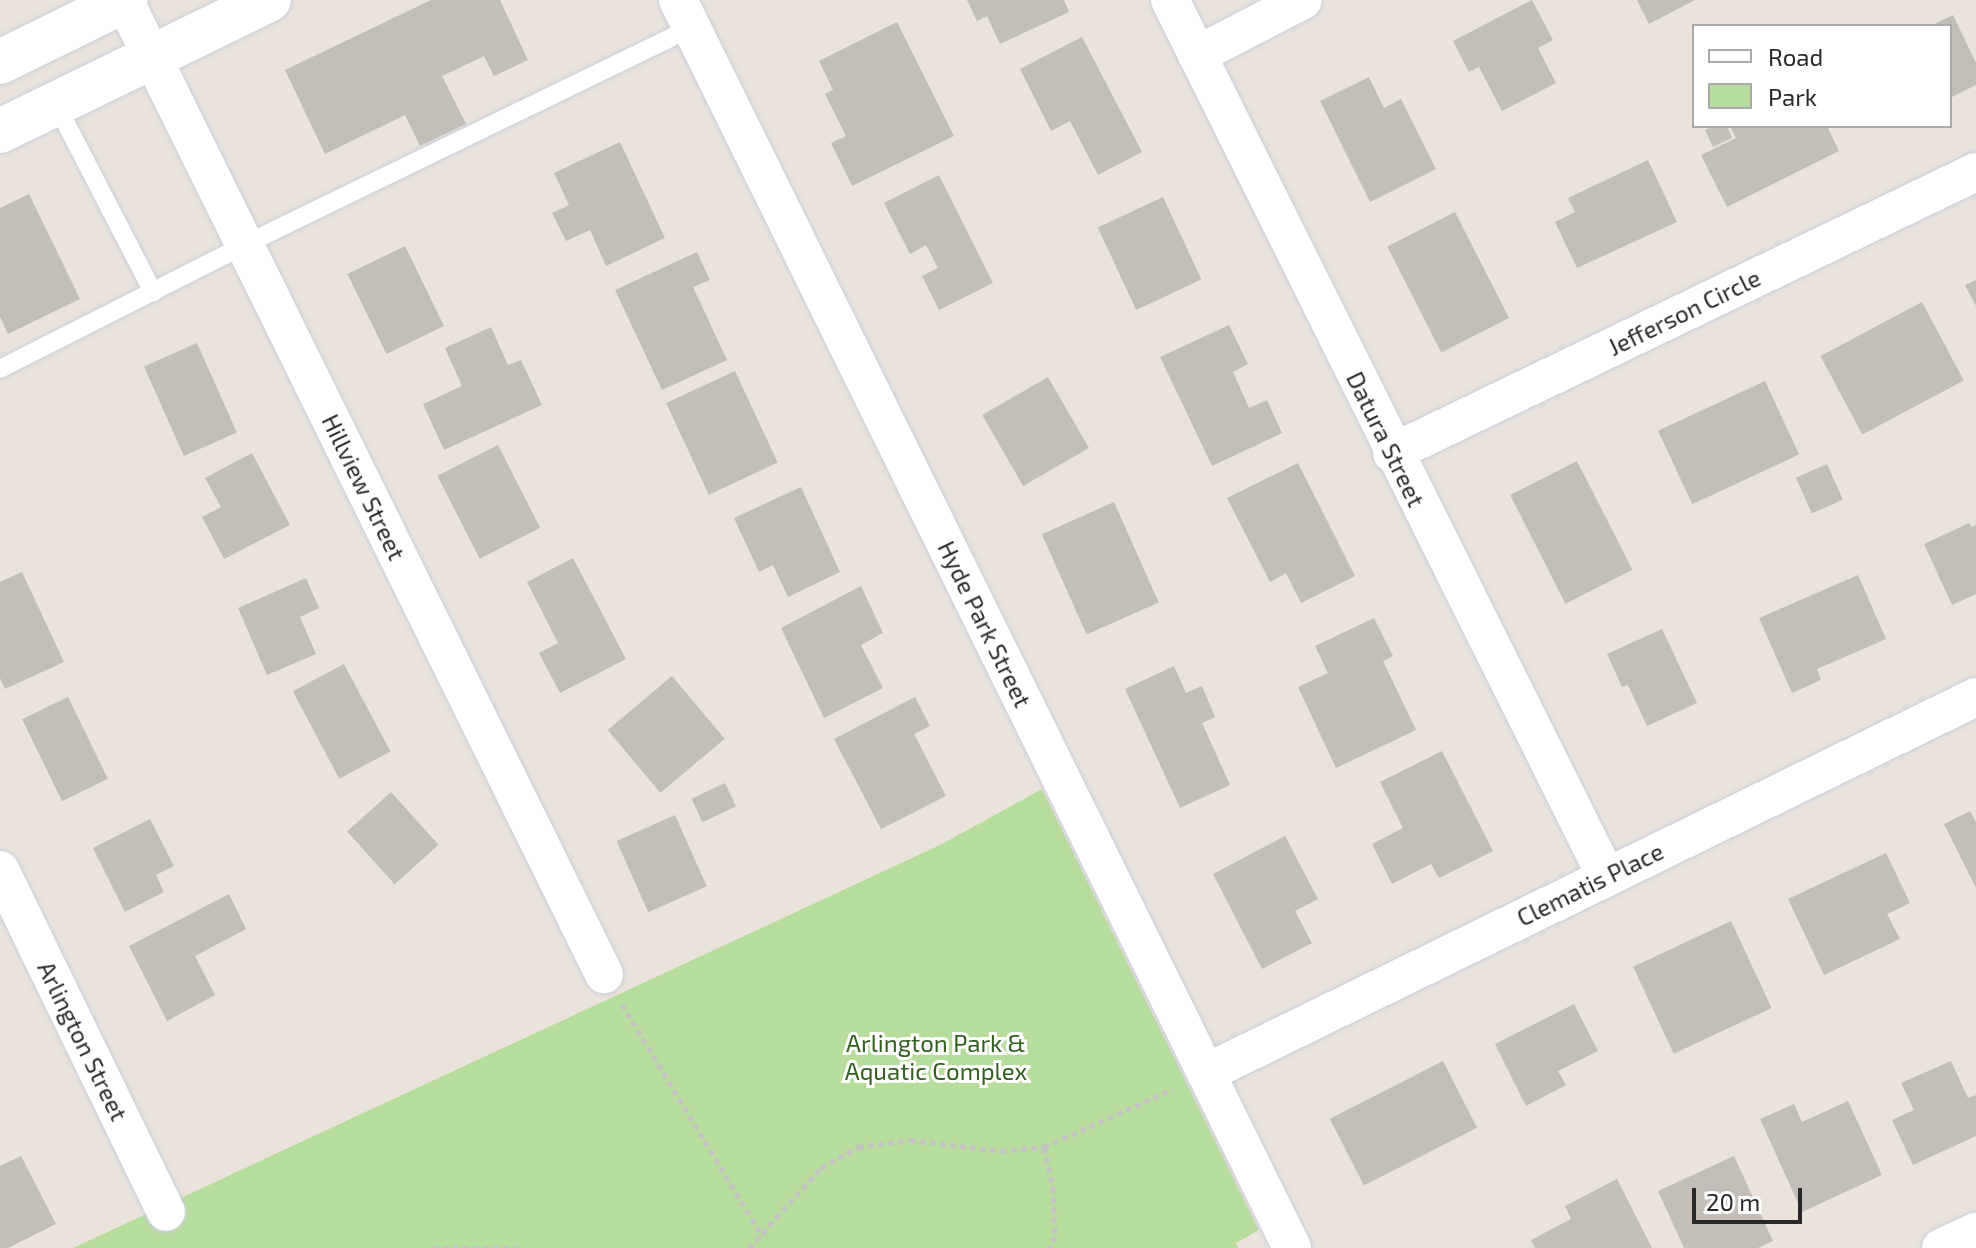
<!DOCTYPE html>
<html>
<head>
<meta charset="utf-8">
<style>
  body { margin:0 }
  #map { position:relative; width:1976px; height:1248px; overflow:hidden; background:#eae3dc; font-family:"Exo 2",sans-serif }
  div>[style] { position:absolute }
  .green>* { inset:0; background:#b7dd9d }
  .building>* { inset:0; background:#c3beb8; transform-origin:0 0 }
  .path>* { height:5px; margin-top:-2.5px; transform-origin:0; background:repeating-linear-gradient(90deg,#c3c3c3 0 6px,transparent 0 10px) }
  .roads { filter:drop-shadow(0 0 2px #cbcfda) drop-shadow(0 0 2px #cbcfda) }
  .service>* { height:18px; margin:-9px; padding:0 9px; transform-origin:9px; border-radius:9px; background:#fff }
  .minor>* { height:38px; margin:-19px; padding:0 19px; transform-origin:19px; border-radius:19px; background:#fff }
  .secondary>* { height:44px; margin:-22px; padding:0 22px; transform-origin:22px; border-radius:22px; background:#fff }
  span { translate:-50% -50%; white-space:nowrap; text-align:center; line-height:1.15; -webkit-text-stroke:6px #fff; paint-order:stroke }
  .street-label { font-size:24px; color:#292929 }
  .park-label { font-size:24px; color:#31601f }
  .legend { position:absolute; left:1692px; top:24px; width:260px; height:104px; box-sizing:border-box; background:#fff; border:2px solid #a9a9a9; margin:0; padding:10px 14px; list-style:none; font-size:24px; color:#292929 }
  .legend li { display:flex; align-items:center; gap:16px; height:40px }
  .legend b { width:40px; border:2px solid #a9a9a9 }
  .scale { position:absolute; left:1692px; top:1188px; width:110px; height:36px; box-sizing:border-box; border:4px solid #292929; border-top:0; padding-left:10px; font-size:24px; line-height:28px; white-space:nowrap; color:#292929; -webkit-text-stroke:6px #fff; paint-order:stroke }
</style>
</head>
<body>
<div id="map">
  <div class="green">
    <i style="clip-path:polygon(1042px 789px,1259px 1230px,1236px 1243px,1238px 1248px,73px 1248px,942px 844px)"></i>
  </div>
  <div class="building">
    <i style="clip-path:polygon(431px 0,500px 0,528px 60px,494px 76px,484px 56px,442px 76px,466px 124px,420px 146px,405px 115px,325px 154px,285px 70px)"></i>
    <i style="clip-path:polygon(967px 0,1064px 0,1069px 12px,1000px 44px,987px 16px,977px 21px)"></i>
    <i style="clip-path:polygon(1532px 0,1553px 40px,1538px 48px,1556px 83px,1502px 111px,1479px 67px,1469px 72px,1453px 41px)"></i>
    <i style="clip-path:polygon(1637px 0,1695px 0,1649px 24px)"></i>
    <i style="clip-path:polygon(1953px 15px,1976px 63px,1976px 85px,1950px 98px,1950px 26px,1930px 26px)"></i>
    <i style="clip-path:polygon(897px 22px,954px 136px,852px 186px,831px 143px,846px 136px,825px 94px,833px 90px,819px 61px)"></i>
    <i style="clip-path:polygon(1082px 37px,1142px 152px,1098px 175px,1070px 121px,1051px 131px,1020px 69px)"></i>
    <i style="clip-path:polygon(1369px 77px,1384px 108px,1401px 99px,1436px 169px,1370px 202px,1320px 101px)"></i>
    <i style="clip-path:polygon(1714px 126px,1727px 126px,1732px 138px,1713px 147px,1705px 130px)"></i>
    <i style="clip-path:polygon(1730px 126px,1827px 126px,1839px 151px,1727px 207px,1701px 155px,1736px 138px)"></i>
    <i style="clip-path:polygon(620px 142px,665px 238px,606px 266px,590px 230px,566px 241px,552px 213px,569px 205px,554px 173px)"></i>
    <i style="clip-path:polygon(1648px 160px,1677px 222px,1577px 268px,1555px 222px,1575px 212px,1568px 198px)"></i>
    <i style="clip-path:polygon(939px 175px,993px 283px,939px 310px,922px 276px,938px 268px,926px 245px,910px 254px,884px 203px)"></i>
    <i style="clip-path:polygon(29px 194px,80px 299px,8px 334px,0 317px,0 208px)"></i>
    <i style="left:1163px;top:197px;width:91px;height:72px;rotate:65deg"></i>
    <i style="left:1455px;top:212px;width:119px;height:76px;rotate:63deg"></i>
    <i style="left:405px;top:246px;width:89px;height:64px;rotate:64deg"></i>
    <i style="clip-path:polygon(697px 252px,710px 280px,693px 287px,727px 360px,662px 390px,615px 290px)"></i>
    <i style="clip-path:polygon(1976px 280px,1976px 306px,1965px 285px)"></i>
    <i style="left:1922px;top:302px;width:89px;height:115px;rotate:62deg"></i>
    <i style="clip-path:polygon(1229px 325px,1248px 364px,1233px 372px,1249px 408px,1267px 400px,1282px 433px,1212px 466px,1160px 357px)"></i>
    <i style="clip-path:polygon(491px 327px,508px 365px,521px 360px,542px 405px,444px 450px,423px 404px,462px 386px,445px 348px)"></i>
    <i style="left:197px;top:343px;width:98px;height:58px;rotate:66deg"></i>
    <i style="left:735px;top:371px;width:101px;height:76px;rotate:65deg"></i>
    <i style="left:1048px;top:377px;width:82px;height:76px;rotate:60deg"></i>
    <i style="left:1765px;top:381px;width:81px;height:118px;rotate:65deg"></i>
    <i style="left:498px;top:445px;width:93px;height:68px;rotate:63deg"></i>
    <i style="clip-path:polygon(252px 453px,290px 525px,224px 559px,202px 517px,221px 507px,205px 478px)"></i>
    <i style="left:1577px;top:461px;width:122px;height:75px;rotate:63deg"></i>
    <i style="clip-path:polygon(1298px 463px,1355px 576px,1301px 603px,1286px 573px,1270px 582px,1227px 498px)"></i>
    <i style="left:1827px;top:464px;width:39px;height:34px;rotate:66deg"></i>
    <i style="clip-path:polygon(801px 487px,840px 572px,788px 597px,773px 565px,759px 572px,734px 518px)"></i>
    <i style="left:1114px;top:502px;width:110px;height:79px;rotate:66deg"></i>
    <i style="clip-path:polygon(1969px 523px,1972px 527px,1976px 525px,1976px 594px,1952px 605px,1924px 544px)"></i>
    <i style="clip-path:polygon(573px 558px,626px 659px,560px 693px,539px 653px,558px 643px,527px 582px)"></i>
    <i style="clip-path:polygon(22px 572px,64px 662px,5px 689px,0 678px,0 582px)"></i>
    <i style="clip-path:polygon(1858px 575px,1886px 639px,1817px 669px,1821px 680px,1792px 693px,1759px 618px)"></i>
    <i style="clip-path:polygon(306px 578px,319px 608px,300px 617px,316px 654px,267px 675px,238px 608px)"></i>
    <i style="clip-path:polygon(861px 586px,883px 633px,861px 645px,883px 688px,824px 718px,781px 628px)"></i>
    <i style="clip-path:polygon(1374px 618px,1393px 656px,1383px 661px,1416px 730px,1336px 768px,1298px 687px,1328px 673px,1315px 646px)"></i>
    <i style="clip-path:polygon(1662px 629px,1697px 703px,1647px 726px,1628px 685px,1622px 687px,1607px 654px)"></i>
    <i style="left:344px;top:664px;width:99px;height:58px;rotate:62deg"></i>
    <i style="clip-path:polygon(1174px 666px,1186px 693px,1202px 686px,1215px 717px,1202px 723px,1230px 785px,1180px 808px,1125px 689px)"></i>
    <i style="left:672px;top:676px;width:82px;height:84px;rotate:50deg"></i>
    <i style="left:68px;top:697px;width:91px;height:51px;rotate:64deg"></i>
    <i style="clip-path:polygon(915px 697px,930px 726px,914px 734px,946px 796px,881px 829px,834px 739px)"></i>
    <i style="clip-path:polygon(1442px 751px,1493px 851px,1439px 878px,1431px 864px,1392px 884px,1372px 844px,1403px 828px,1380px 782px)"></i>
    <i style="left:725px;top:783px;width:26px;height:37px;rotate:65deg"></i>
    <i style="left:391px;top:792px;width:71px;height:59px;rotate:48deg"></i>
    <i style="clip-path:polygon(1970px 811px,1976px 822px,1976px 888px,1944px 824px)"></i>
    <i style="left:675px;top:815px;width:78px;height:64px;rotate:66deg"></i>
    <i style="clip-path:polygon(150px 819px,174px 866px,156px 875px,164px 892px,125px 912px,93px 848px)"></i>
    <i style="clip-path:polygon(1285px 836px,1318px 899px,1295px 911px,1312px 943px,1262px 969px,1213px 874px)"></i>
    <i style="clip-path:polygon(1886px 853px,1910px 903px,1887px 914px,1900px 939px,1824px 975px,1788px 899px)"></i>
    <i style="clip-path:polygon(229px 894px,246px 929px,195px 956px,215px 995px,167px 1021px,129px 946px)"></i>
    <i style="left:1731px;top:921px;width:96px;height:108px;rotate:65deg"></i>
    <i style="clip-path:polygon(1574px 1004px,1598px 1051px,1558px 1071px,1566px 1085px,1526px 1106px,1495px 1044px)"></i>
    <i style="left:1443px;top:1061px;width:75px;height:127px;rotate:63deg"></i>
    <i style="clip-path:polygon(1951px 1061px,1968px 1098px,1976px 1095px,1976px 1136px,1913px 1165px,1892px 1120px,1914px 1110px,1901px 1083px)"></i>
    <i style="clip-path:polygon(1848px 1101px,1882px 1175px,1802px 1212px,1760px 1119px,1794px 1104px,1802px 1122px)"></i>
    <i style="clip-path:polygon(21px 1156px,56px 1224px,8px 1248px,0 1248px,0 1166px)"></i>
    <i style="clip-path:polygon(1734px 1156px,1773px 1241px,1758px 1248px,1684px 1248px,1658px 1191px)"></i>
    <i style="clip-path:polygon(1617px 1179px,1652px 1248px,1535px 1248px,1531px 1240px,1571px 1219px,1565px 1206px)"></i>
  </div>
  <div class="path">
    <i style="left:622px;top:1004px;width:271px;rotate:58.9deg"></i>
    <i style="left:1044px;top:1147px;width:41px;rotate:77.3deg"></i>
    <i style="left:1053px;top:1187px;width:49px;rotate:87.7deg"></i>
    <i style="left:1055px;top:1236px;width:13px;rotate:113deg"></i>
    <i style="left:433px;top:1248px;width:87px"></i>
    <i style="left:749px;top:1248px;width:108px;rotate:-48deg"></i>
    <i style="left:821px;top:1168px;width:43px;rotate:-29.6deg"></i>
    <i style="left:858px;top:1147px;width:52px;rotate:-7.7deg"></i>
    <i style="left:910px;top:1140px;width:92px;rotate:6.9deg"></i>
    <i style="left:1001px;top:1151px;width:43px;rotate:-5.3deg"></i>
    <i style="left:1044px;top:1147px;width:141px;rotate:-24.2deg"></i>
  </div>
  <div class="roads">
    <div class="service">
      <i style="left:56px;top:104px;width:212px;rotate:62.7deg"></i>
      <i style="left:0;top:369px;width:274px;rotate:-26.9deg"></i>
      <i style="left:244px;top:245px;width:497px;rotate:-25.9deg"></i>
    </div>
    <div class="minor">
      <i style="left:124px;top:0;width:1086px;rotate:63.77deg"></i>
      <i style="left:678px;top:0;width:1391px;rotate:63.8deg"></i>
      <i style="left:1170px;top:0;width:979px;rotate:63.54deg"></i>
      <i style="left:1197px;top:55px;width:119px;rotate:-27.4deg"></i>
      <i style="left:1392px;top:453px;width:648px;rotate:-25.7deg"></i>
      <i style="left:0;top:870px;width:380px;rotate:64.1deg"></i>
      <i style="left:1206px;top:1073px;width:857px;rotate:-26.03deg"></i>
      <i style="left:1941px;top:1248px;width:38px;rotate:-25deg"></i>
    </div>
    <div class="secondary">
      <i style="left:0;top:62px;width:140px;rotate:-26.2deg"></i>
      <i style="left:0;top:131px;width:299px;rotate:-26deg"></i>
    </div>
  </div>
  <div class="street-label">
    <span style="left:1684px;top:312px;rotate:-26deg">Jefferson Circle</span>
    <span style="left:1386px;top:439px;rotate:64deg">Datura Street</span>
    <span style="left:364px;top:487px;rotate:64deg">Hillview Street</span>
    <span style="left:985px;top:624px;rotate:64deg">Hyde Park Street</span>
    <span style="left:1590px;top:884px;rotate:-26deg">Clematis Place</span>
    <span style="left:83px;top:1041px;rotate:64deg">Arlington Street</span>
  </div>
  <div class="park-label">
    <span style="left:936px;top:1057px">Arlington Park &amp;<br>Aquatic Complex</span>
  </div>
  <ul class="legend">
  <li><b style="height:10px;background:#fff"></b>Road</li>
  <li><b style="height:22px;background:#b7dd9d"></b>Park</li>
  </ul>
  <div class="scale">20 m</div>
</div>
</body>
</html>
